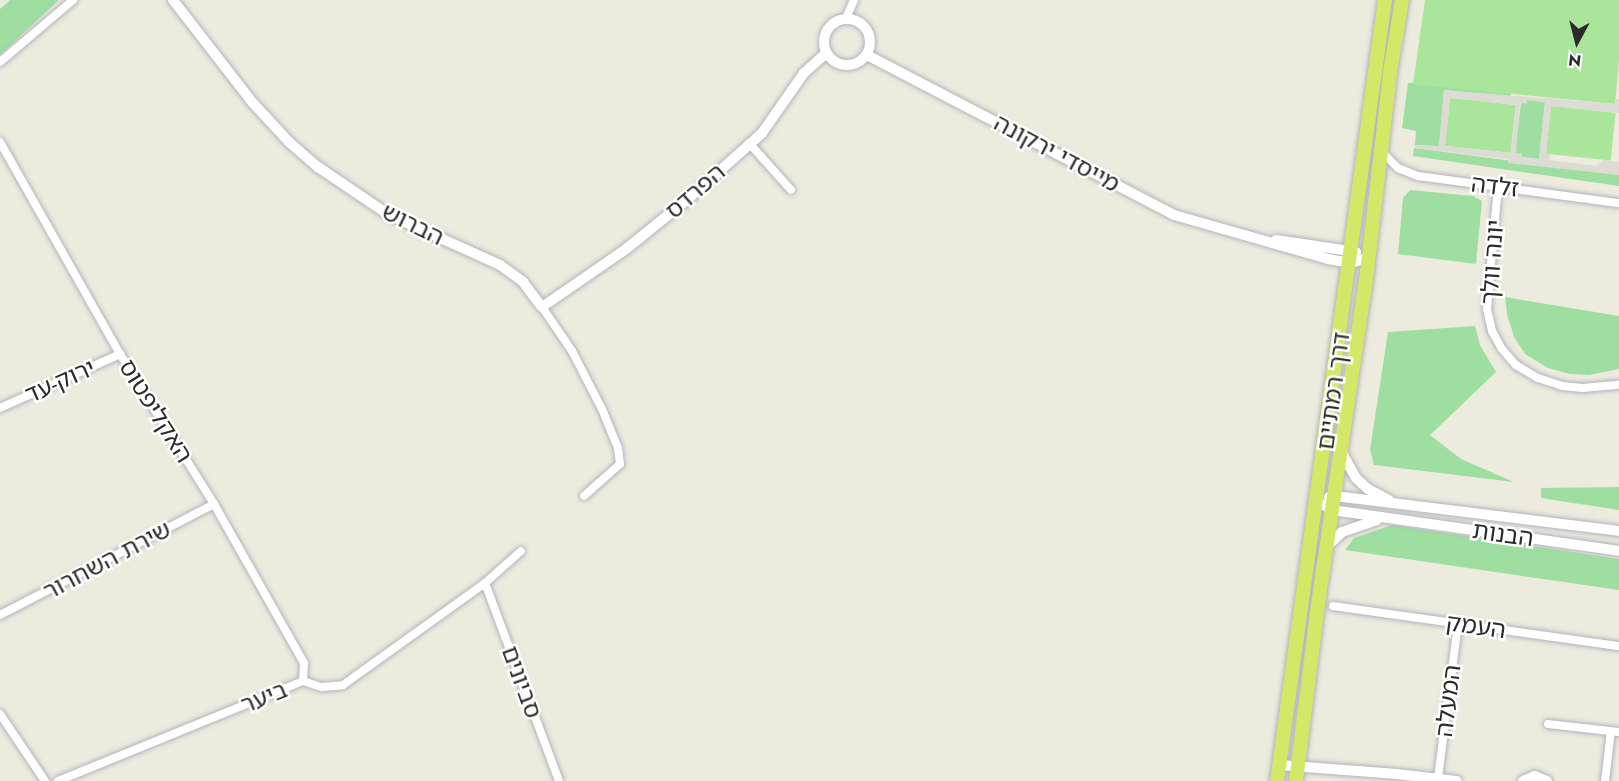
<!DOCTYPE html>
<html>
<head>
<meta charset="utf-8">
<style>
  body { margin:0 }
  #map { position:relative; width:1619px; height:781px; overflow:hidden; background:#ecebde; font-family:Jost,"Noto Sans Hebrew",sans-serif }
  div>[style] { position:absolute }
  .green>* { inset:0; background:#9edfa1 }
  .pitch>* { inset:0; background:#a9e59b; transform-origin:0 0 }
  .plaza>* { inset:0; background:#dcdcd5 }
  .roads { filter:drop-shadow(0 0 2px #b5b2be) drop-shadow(0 0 2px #b5b2be) }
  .minor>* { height:8px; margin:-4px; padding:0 4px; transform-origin:4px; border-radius:4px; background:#fff }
  .tertiary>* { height:10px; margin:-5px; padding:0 5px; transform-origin:5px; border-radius:5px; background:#fff }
  .tertiary>.ring { margin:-5px; padding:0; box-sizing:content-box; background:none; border:10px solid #fff; border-radius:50% }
  .primary>* { height:14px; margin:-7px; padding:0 7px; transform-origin:7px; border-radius:7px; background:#d4e867 }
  span { translate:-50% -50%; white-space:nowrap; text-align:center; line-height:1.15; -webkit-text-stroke:5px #fff; paint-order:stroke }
  .street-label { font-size:24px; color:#2b2b2b }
  .north { position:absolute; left:1547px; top:12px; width:60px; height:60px; -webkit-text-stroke:4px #fff; paint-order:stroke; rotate:187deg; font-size:16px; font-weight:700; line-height:24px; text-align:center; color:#2b2b2b }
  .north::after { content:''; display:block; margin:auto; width:21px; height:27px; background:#2b2b2b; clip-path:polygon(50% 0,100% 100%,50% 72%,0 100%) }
</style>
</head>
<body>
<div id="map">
  <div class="green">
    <i style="clip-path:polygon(10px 0,59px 0,0 55px,0 9px)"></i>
    <i style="clip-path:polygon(1539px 80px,1511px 94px,1511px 97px,1444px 90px,1439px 147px,1415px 145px,1416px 131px,1402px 128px,1408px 83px)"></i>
    <i style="clip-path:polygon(1527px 100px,1545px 102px,1539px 159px,1521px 157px,1515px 153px,1521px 103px)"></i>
    <i style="clip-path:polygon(1414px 148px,1619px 175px,1619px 186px,1413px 156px)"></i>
    <i style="clip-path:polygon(1410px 190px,1473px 196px,1482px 201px,1476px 264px,1398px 254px,1403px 198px)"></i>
    <i style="clip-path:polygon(1505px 297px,1619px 316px,1619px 369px,1589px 375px,1570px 374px,1548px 368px,1525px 354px,1514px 337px,1507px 314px)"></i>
    <i style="clip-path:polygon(1475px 326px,1480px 345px,1496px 372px,1430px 435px,1461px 459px,1514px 482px,1374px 465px,1370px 450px,1388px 332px)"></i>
    <i style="clip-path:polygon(1619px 487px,1619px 510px,1541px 498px,1541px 488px)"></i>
    <i style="clip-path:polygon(1392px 525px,1619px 559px,1619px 590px,1345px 550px,1354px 538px)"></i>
  </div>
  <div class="pitch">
    <i style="clip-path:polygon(1425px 0,1619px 0,1619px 62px,1615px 104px,1413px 84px)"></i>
    <i style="left:1450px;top:98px;width:66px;height:48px;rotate:6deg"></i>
    <i style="left:1551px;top:106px;width:65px;height:48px;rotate:6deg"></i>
  </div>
  <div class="plaza">
    <i style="clip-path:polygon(evenodd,1444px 90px,1615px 104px,1616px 99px,1619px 99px,1619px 113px,1551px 106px,1546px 154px,1550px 154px,1549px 160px,1597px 166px,1604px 160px,1619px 162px,1619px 175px,1508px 163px,1508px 159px,1414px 148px,1415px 145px,1439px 146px,1444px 90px,1450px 98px,1516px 105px,1511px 153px,1445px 146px,1450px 98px,1444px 90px,1527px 100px,1545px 102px,1539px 159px,1522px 158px,1522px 154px,1516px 153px,1520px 103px,1527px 104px,1527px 100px)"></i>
  </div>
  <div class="roads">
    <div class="minor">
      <i style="left:846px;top:18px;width:20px;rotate:-66deg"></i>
      <i style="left:0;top:62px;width:96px;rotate:-40.3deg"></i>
      <i style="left:0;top:142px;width:244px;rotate:60.5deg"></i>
      <i style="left:120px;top:354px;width:177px;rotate:57.9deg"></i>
      <i style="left:214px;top:504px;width:183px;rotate:60.5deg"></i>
      <i style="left:304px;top:663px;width:18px;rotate:93deg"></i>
      <i style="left:749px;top:143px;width:63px;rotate:48.2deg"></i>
      <i style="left:1381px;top:151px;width:24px;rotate:45deg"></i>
      <i style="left:1398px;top:168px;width:22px;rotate:22deg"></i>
      <i style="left:1418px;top:176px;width:203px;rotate:7.7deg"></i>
      <i style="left:1498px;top:186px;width:123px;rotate:95.1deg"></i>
      <i style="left:1487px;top:309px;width:23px;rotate:77deg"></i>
      <i style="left:1492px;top:331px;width:21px;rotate:61deg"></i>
      <i style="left:1502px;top:349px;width:21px;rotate:49deg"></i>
      <i style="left:1516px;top:365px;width:26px;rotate:31deg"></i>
      <i style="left:1538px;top:378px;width:25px;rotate:18deg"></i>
      <i style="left:1562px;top:386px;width:20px;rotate:6deg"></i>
      <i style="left:1582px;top:388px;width:37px;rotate:-5deg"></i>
      <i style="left:542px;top:307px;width:53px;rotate:55.7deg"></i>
      <i style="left:572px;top:351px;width:65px;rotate:62.7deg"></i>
      <i style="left:602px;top:409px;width:42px;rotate:67.7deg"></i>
      <i style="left:618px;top:448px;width:16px;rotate:83deg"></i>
      <i style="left:620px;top:464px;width:48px;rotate:138.4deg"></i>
      <i style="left:0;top:408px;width:132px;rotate:-24.2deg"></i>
      <i style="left:485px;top:583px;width:211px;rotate:69.5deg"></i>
      <i style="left:1333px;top:606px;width:289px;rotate:8deg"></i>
      <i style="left:0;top:615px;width:241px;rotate:-27.4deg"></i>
      <i style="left:0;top:714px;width:81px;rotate:56.1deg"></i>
      <i style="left:1548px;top:724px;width:71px;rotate:6.4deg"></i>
      <i style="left:1438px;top:778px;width:155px;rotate:-82.6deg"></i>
      <i style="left:58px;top:781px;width:265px;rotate:-22.2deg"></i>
      <i style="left:303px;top:681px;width:20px;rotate:18deg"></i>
      <i style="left:322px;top:687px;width:21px;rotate:-5deg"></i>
      <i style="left:343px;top:685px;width:175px;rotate:-35.7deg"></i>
      <i style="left:485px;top:583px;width:48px;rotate:-41.6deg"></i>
      <i style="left:1605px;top:781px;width:50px;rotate:-83.2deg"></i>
    </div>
    <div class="tertiary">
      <i style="left:173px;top:0;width:130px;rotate:52.2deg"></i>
      <i style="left:253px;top:103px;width:53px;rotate:47.3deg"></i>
      <i style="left:289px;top:142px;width:38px;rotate:41deg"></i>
      <i style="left:318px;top:167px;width:86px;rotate:34.1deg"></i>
      <i style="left:389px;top:215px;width:122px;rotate:24.2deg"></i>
      <i style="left:500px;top:265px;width:29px;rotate:36deg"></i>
      <i style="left:523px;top:282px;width:31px;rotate:53deg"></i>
      <i style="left:542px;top:307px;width:102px;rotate:-34.6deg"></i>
      <i style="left:626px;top:249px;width:80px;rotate:-38.9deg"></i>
      <i style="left:688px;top:199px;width:99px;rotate:-41.7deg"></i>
      <i style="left:762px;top:133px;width:73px;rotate:-55deg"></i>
      <i style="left:804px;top:73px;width:30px;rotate:-42deg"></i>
      <i class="ring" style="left:824px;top:19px;width:36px;height:36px"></i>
      <i style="left:867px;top:55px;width:346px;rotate:27.5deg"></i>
      <i style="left:1174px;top:215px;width:160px;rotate:15.9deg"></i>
      <i style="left:1328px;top:259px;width:23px;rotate:10deg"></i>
      <i style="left:1351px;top:263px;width:19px;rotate:-18deg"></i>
      <i style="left:1276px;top:240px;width:81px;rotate:8.5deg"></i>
      <i style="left:1341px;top:451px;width:31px;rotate:61deg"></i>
      <i style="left:1356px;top:478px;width:16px;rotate:43deg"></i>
      <i style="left:1368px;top:489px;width:24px;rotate:28deg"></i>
      <i style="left:1329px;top:497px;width:6px;rotate:-9deg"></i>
      <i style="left:1335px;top:496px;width:286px;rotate:7deg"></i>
      <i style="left:1317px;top:501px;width:17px;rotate:31deg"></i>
      <i style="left:1332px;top:510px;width:290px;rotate:8.1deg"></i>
      <i style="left:1326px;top:547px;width:22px;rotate:-43deg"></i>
      <i style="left:1342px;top:532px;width:37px;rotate:-19deg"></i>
      <i style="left:1279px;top:765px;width:118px;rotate:4.4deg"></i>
      <i style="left:1397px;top:774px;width:60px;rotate:6.7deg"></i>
      <i style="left:1523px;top:781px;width:13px;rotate:-23deg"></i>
      <i style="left:1535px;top:776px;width:13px;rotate:23deg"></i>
    </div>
    <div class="primary">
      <i style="left:1277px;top:781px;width:788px;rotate:-82.13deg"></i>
      <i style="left:1296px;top:781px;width:178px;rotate:-82.9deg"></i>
      <i style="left:1318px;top:604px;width:336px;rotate:-81.6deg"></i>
      <i style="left:1367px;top:272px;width:207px;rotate:-83.4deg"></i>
      <i style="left:1391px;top:66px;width:67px;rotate:-80.5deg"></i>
    </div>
  </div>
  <div class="street-label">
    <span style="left:1057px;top:153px;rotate:28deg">מייסדי ירקונה</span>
    <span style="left:1495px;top:186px;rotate:7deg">זלדה</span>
    <span style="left:695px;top:191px;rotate:-41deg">הפרדס</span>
    <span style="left:413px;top:224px;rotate:26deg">הברוש</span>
    <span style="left:1492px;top:262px;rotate:-86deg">יונה וולך</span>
    <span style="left:60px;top:381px;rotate:-24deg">ירוק-עד</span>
    <span style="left:1333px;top:391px;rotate:-82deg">דרך רמתיים</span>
    <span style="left:156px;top:411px;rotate:58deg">האקליפטוס</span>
    <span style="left:1503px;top:534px;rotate:8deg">הבנות</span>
    <span style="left:107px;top:560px;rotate:-28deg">שירת השחרור</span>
    <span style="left:1476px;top:626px;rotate:8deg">העמק</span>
    <span style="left:522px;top:682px;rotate:70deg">סביונים</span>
    <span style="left:264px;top:697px;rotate:-22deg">ביער</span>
    <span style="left:1448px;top:701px;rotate:-83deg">המעלה</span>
  </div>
  <div class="north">N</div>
</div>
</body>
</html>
